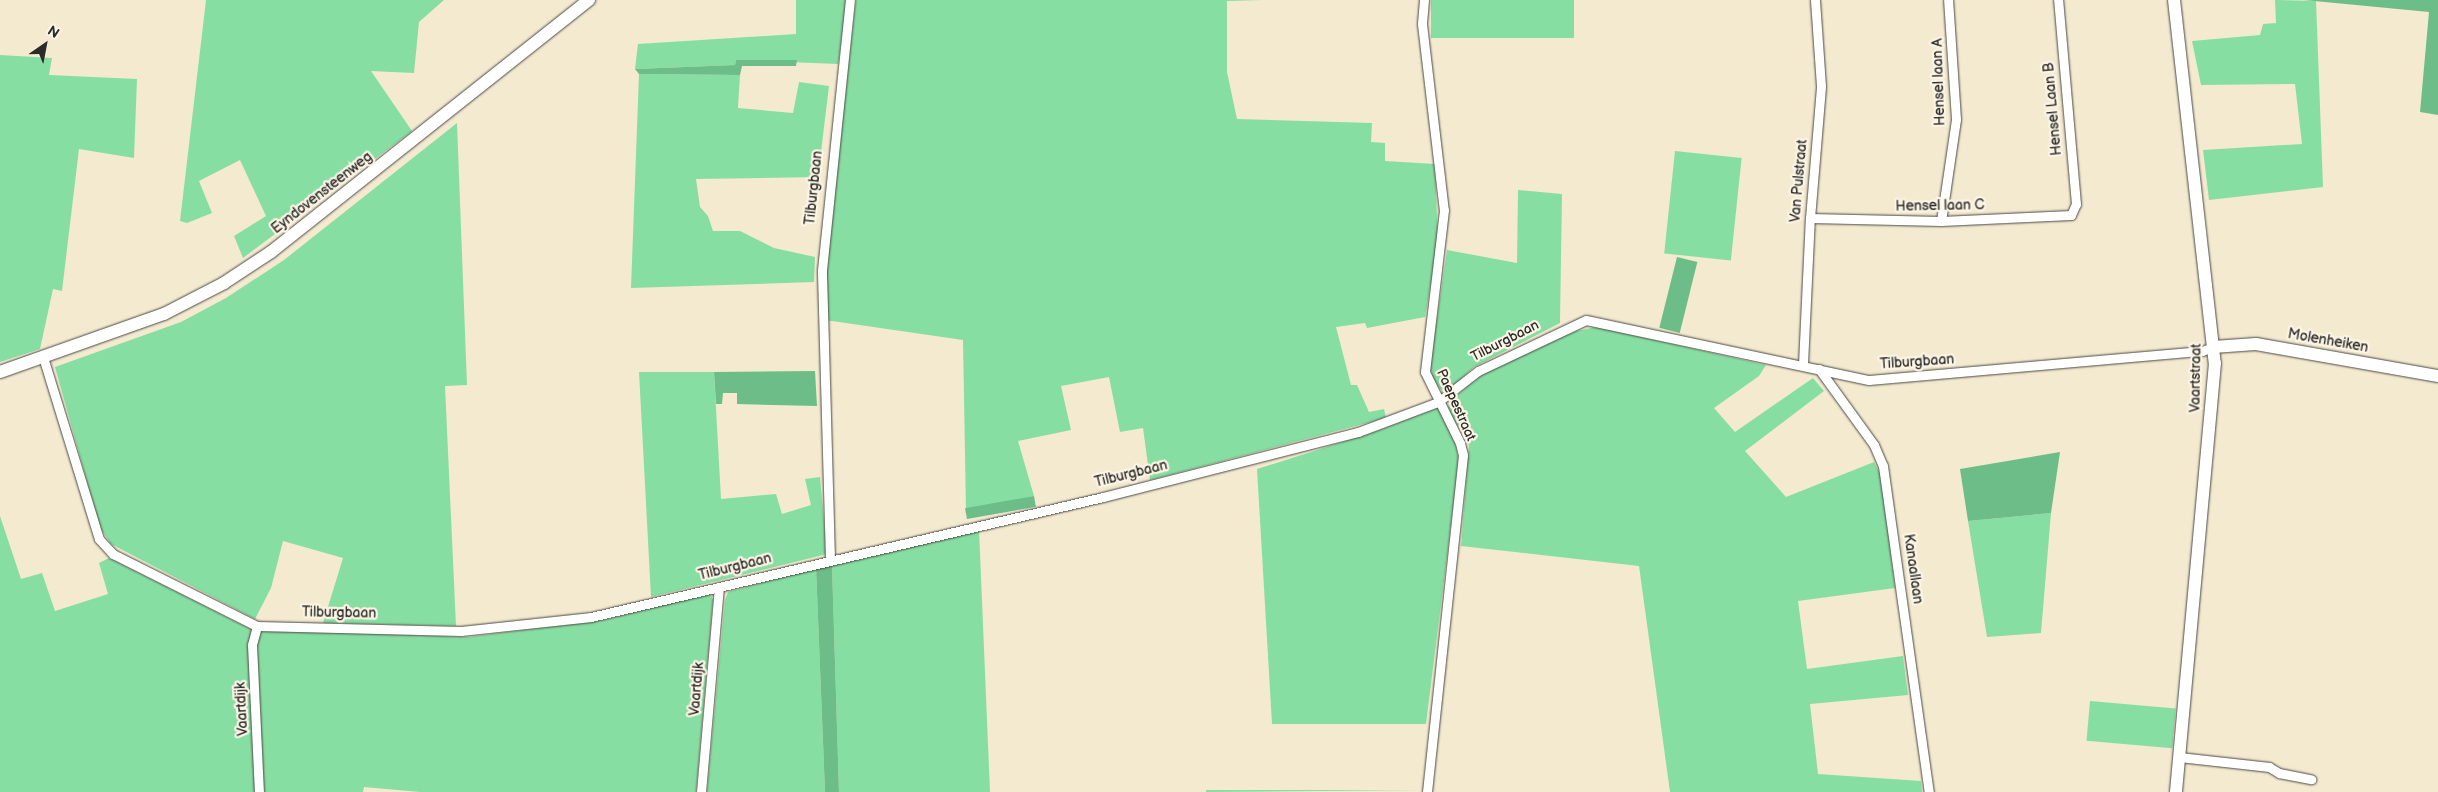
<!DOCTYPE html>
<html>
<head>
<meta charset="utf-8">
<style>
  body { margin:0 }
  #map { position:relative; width:2438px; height:792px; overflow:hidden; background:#f4ead0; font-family:"Balsamiq Sans",sans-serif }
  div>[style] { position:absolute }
  .green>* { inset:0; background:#87dea2; transform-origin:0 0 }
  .forest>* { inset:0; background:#6dbd88; transform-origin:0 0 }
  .roads { filter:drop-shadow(0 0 1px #494844) drop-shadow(0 0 1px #494844) }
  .street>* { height:9px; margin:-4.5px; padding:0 4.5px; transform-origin:4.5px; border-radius:4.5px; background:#fff }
  .secondary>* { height:12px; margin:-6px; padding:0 6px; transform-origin:6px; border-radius:6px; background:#fff }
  span { translate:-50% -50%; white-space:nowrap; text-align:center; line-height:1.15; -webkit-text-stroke:4.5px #fcf5e5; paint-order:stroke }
  .street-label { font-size:14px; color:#2b2b2b }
  .north { position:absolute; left:20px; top:20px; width:50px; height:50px; -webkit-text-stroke:4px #fcf5e5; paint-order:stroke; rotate:33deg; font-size:14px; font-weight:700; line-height:20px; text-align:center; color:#2b2b2b }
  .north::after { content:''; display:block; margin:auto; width:18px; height:22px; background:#2b2b2b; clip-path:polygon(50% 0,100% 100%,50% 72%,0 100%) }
</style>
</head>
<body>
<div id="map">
  <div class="green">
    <i style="clip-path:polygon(206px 0,444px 0,419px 22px,414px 73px,371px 71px,412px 131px,243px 258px,234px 236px,266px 216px,240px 160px,199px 181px,212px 213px,187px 223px,180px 221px)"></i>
    <i style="clip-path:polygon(796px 0,848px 0,838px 64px,736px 60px,735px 65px,635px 69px,638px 44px,796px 34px)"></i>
    <i style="clip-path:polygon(856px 0,1263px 0,1227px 1px,1227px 72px,1237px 119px,1372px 123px,1371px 142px,1385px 143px,1385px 161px,1435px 164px,1438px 243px,1425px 317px,1367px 328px,1365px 323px,1336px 327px,1351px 385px,1357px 385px,1369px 412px,1384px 409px,1386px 418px,1150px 480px,1143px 428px,1120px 432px,1109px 377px,1061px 386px,1071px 430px,1018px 441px,1034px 496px,966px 512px,963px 340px,825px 320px,823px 283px)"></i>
    <i style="left:1431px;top:0;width:143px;height:38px"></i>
    <i style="clip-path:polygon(2275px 0,2316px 1px,2323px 187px,2209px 200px,2203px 150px,2302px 144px,2295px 84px,2201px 85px,2192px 41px,2260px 35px,2263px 24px,2276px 23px)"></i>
    <i style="clip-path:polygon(0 55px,52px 58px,49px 75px,137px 79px,134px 158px,79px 149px,62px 291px,53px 289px,40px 349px,0 362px)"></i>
    <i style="clip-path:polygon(639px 74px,740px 75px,738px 108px,793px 113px,799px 82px,829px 86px,818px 177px,696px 179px,700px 207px,708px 216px,713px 231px,740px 231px,774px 248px,815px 257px,814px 282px,631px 288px)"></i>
    <i style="clip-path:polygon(457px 123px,467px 385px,445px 386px,456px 626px,323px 623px,343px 558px,283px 541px,271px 588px,255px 619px,111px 544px,100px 528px,55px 367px,181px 322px,226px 298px,284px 260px)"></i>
    <i style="left:1675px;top:151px;width:67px;height:103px;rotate:6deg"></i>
    <i style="clip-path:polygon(1518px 190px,1562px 194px,1560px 323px,1474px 367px,1451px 388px,1442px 391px,1434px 382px,1430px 367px,1447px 250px,1517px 263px)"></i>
    <i style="clip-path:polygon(1596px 327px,1766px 365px,1759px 376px,1714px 408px,1735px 432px,1813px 378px,1824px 391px,1745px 451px,1786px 497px,1874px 462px,1882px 477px,1895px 588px,1798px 601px,1807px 669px,1903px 656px,1908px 695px,1810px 704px,1818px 774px,1921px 781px,1922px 792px,1670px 792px,1639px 566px,1461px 546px,1469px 445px,1447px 408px,1451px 401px,1479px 376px,1567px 333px)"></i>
    <i style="clip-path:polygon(639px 372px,714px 372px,721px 499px,776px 494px,782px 514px,811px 505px,805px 479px,820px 477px,827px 554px,651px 597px)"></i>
    <i style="clip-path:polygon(1438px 408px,1453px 435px,1459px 460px,1426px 724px,1272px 724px,1257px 469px,1377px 431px)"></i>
    <i style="clip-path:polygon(2051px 513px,2041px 633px,1987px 637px,1968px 521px)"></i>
    <i style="clip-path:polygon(0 516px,21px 579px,42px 573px,55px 611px,108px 594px,99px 563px,109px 558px,252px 630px,256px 792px,0 792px)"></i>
    <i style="clip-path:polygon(979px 529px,990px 792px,839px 792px,832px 565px)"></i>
    <i style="clip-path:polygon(816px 568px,825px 792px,707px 792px,725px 600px,728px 592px)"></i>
    <i style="clip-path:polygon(706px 594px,711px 595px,713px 600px,696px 792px,420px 792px,364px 787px,363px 792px,263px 792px,256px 644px,262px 630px,468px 637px,604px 620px)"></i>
    <i style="left:2090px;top:701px;width:86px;height:40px;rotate:5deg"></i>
    <i style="clip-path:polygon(1206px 790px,1419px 790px,1206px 792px)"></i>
  </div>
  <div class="forest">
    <i style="clip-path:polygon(2304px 0,2438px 0,2438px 115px,2420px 112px,2429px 12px)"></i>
    <i style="clip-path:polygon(736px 60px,797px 60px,796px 66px,742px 66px,740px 75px,639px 74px,635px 69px,735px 65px)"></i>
    <i style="left:1677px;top:257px;width:21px;height:73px;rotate:14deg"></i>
    <i style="clip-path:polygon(815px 371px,817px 406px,737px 404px,737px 393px,723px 393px,722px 404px,716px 404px,714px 372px)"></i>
    <i style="clip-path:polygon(2060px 452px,2051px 513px,1968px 521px,1960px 469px)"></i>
    <i style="left:1034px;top:496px;width:11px;height:70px;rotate:80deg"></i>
    <i style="clip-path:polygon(832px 565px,839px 792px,825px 792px,816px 568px)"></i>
  </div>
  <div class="roads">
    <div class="street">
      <i style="left:1424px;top:0;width:24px;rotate:95deg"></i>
      <i style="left:1422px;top:24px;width:187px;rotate:83.3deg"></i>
      <i style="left:1444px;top:210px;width:163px;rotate:96.7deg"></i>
      <i style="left:1425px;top:372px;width:79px;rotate:63.8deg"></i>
      <i style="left:1460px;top:443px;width:12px;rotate:76deg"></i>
      <i style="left:1463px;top:455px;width:339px;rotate:96.1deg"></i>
      <i style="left:1810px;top:218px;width:131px;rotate:1.3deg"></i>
      <i style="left:1941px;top:221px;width:130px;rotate:-2.6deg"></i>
      <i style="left:2071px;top:215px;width:12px;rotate:-66deg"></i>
      <i style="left:2076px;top:204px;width:205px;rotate:-95deg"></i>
      <i style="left:1941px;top:221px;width:103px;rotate:-81.6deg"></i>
      <i style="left:1956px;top:119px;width:119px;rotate:-93.8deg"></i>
      <i style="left:43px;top:357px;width:190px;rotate:72.9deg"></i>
      <i style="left:99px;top:539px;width:21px;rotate:47deg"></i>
      <i style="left:113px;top:554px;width:161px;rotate:26.6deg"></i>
      <i style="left:257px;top:626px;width:204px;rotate:1.4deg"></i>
      <i style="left:461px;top:631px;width:131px;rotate:-6.1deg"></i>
      <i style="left:591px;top:617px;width:526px;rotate:-13.19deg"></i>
      <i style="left:1103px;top:497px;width:263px;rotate:-14.3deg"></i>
      <i style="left:1358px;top:432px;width:85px;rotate:-20.6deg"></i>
      <i style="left:1438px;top:402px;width:51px;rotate:-37.8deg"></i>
      <i style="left:1478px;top:371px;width:119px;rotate:-25.3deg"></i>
      <i style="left:1586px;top:320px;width:289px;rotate:12deg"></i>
      <i style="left:1869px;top:380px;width:334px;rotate:-5deg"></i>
      <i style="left:2202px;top:351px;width:12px;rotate:-20deg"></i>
      <i style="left:1803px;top:364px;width:146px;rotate:-87.3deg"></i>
      <i style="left:1810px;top:218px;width:132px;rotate:-85.2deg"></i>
      <i style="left:1821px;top:86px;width:86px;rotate:-94deg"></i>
      <i style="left:1819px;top:369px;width:94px;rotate:54.1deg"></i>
      <i style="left:1874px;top:445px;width:23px;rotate:67deg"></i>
      <i style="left:1883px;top:466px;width:329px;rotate:82deg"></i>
      <i style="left:830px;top:560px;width:290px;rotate:-91.6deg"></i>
      <i style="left:822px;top:270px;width:271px;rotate:-84.1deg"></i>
      <i style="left:257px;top:626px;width:20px;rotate:105deg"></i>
      <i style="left:252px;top:645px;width:147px;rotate:87.3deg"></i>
      <i style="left:2179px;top:757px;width:91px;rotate:6.3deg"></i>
      <i style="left:2269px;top:767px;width:12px;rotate:31deg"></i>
      <i style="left:2279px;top:773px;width:33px;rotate:11deg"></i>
      <i style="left:701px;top:792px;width:206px;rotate:-85deg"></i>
    </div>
    <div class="secondary">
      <i style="left:2174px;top:0;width:365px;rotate:83.6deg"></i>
      <i style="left:2215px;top:363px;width:431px;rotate:95.2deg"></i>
      <i style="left:2213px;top:347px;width:43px;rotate:-4deg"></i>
      <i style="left:2256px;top:344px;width:185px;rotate:10deg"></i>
      <i style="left:0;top:372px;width:174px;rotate:-19.5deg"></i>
      <i style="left:164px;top:314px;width:68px;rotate:-27.3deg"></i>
      <i style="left:224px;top:283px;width:56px;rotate:-33.4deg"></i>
      <i style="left:271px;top:252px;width:406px;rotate:-38.4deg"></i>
    </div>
  </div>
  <div class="street-label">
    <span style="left:1939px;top:82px;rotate:-92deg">Hensel laan A</span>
    <span style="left:2053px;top:109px;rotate:-95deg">Hensel Laan B</span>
    <span style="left:1799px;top:181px;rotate:-85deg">Van Pulstraat</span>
    <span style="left:814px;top:188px;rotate:-84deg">Tilburgbaan</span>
    <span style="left:322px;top:193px;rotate:-38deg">Eyndovensteenweg</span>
    <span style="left:1940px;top:206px;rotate:-1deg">Hensel laan C</span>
    <span style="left:1505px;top:341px;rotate:-27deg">Tilburgbaan</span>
    <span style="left:2328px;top:341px;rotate:10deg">Molenheiken</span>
    <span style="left:1917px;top:362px;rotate:-4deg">Tilburgbaan</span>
    <span style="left:2196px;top:378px;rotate:-89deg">Vaartstraat</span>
    <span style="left:1456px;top:405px;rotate:66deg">Paepestraat</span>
    <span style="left:1131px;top:474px;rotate:-14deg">Tilburgbaan</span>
    <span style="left:735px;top:567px;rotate:-14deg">Tilburgbaan</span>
    <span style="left:1913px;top:569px;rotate:82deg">Kanaallaan</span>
    <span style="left:339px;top:613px;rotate:1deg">Tilburgbaan</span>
    <span style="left:697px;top:689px;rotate:-85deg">Vaartdijk</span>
    <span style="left:242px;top:709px;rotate:-93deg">Vaartdijk</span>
  </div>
  <div class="north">N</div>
</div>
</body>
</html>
